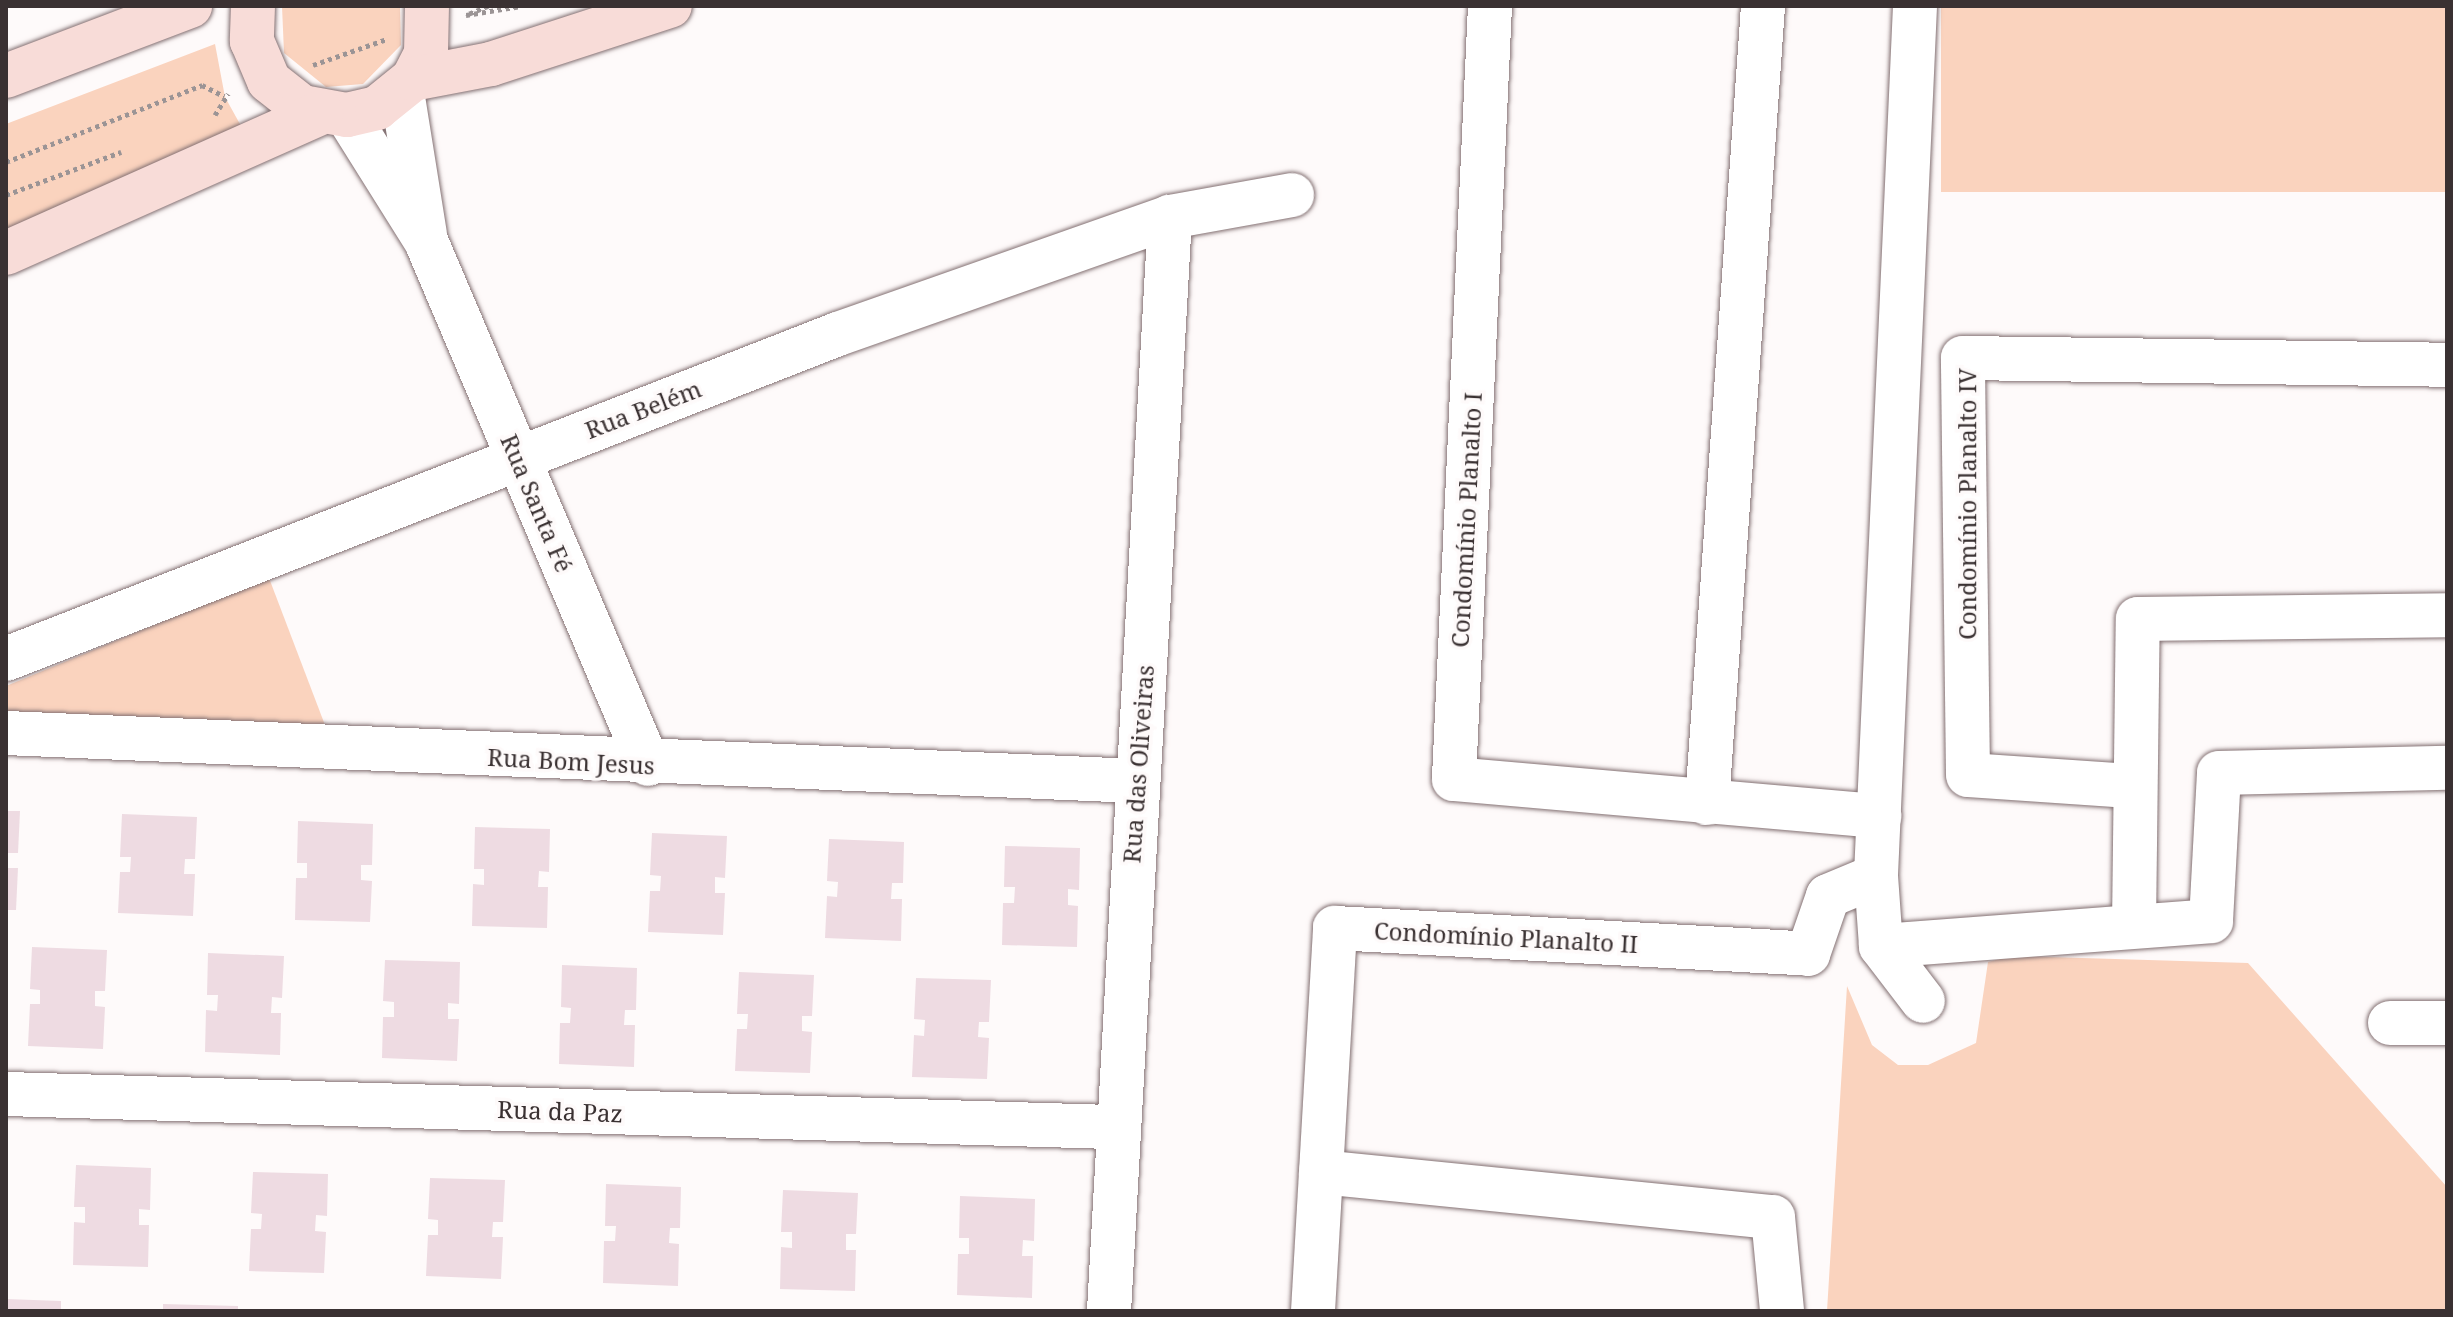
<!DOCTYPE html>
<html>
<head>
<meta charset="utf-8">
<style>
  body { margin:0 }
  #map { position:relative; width:2453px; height:1317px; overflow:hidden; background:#fefafa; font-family:"Noto Serif",serif }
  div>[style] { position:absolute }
  .green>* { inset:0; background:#fad3be; transform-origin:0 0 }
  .building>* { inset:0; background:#eedbe2 }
  .path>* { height:5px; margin-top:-2.5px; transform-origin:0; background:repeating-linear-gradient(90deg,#9b9495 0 4px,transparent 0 8px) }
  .roads { filter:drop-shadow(0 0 2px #837072) drop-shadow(0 0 2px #837072) }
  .street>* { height:44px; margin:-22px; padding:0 22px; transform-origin:22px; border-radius:22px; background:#fff }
  .secondary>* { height:44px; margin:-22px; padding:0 22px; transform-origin:22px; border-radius:22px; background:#f8dcd8 }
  span { translate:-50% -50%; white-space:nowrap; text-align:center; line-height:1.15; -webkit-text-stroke:7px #fefafa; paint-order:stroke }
  .street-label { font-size:24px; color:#3a3132 }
  .frame { position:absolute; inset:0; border:8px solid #3a3132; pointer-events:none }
</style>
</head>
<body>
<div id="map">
  <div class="green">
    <i style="clip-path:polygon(282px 6px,400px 6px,401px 45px,363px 84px,326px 87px,284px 53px)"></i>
    <i style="left:1941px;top:6px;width:506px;height:186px"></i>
    <i style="clip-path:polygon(215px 44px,225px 97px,246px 135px,6px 232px,6px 124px)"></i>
    <i style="clip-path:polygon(269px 578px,328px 733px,6px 722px,6px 686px)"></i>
    <i style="clip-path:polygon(2011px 956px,2248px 963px,2447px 1187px,2445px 1311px,1827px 1311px,1847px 986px,1872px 1045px,1898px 1065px,1928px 1065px,1976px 1043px,1988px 962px)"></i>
  </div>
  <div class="building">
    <i style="clip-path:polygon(6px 811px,20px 811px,18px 853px,6px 853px)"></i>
    <i style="clip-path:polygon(122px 814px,197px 817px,195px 859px,185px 859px,184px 874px,195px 874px,193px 916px,118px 913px,120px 872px,130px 872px,131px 857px,120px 857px)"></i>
    <i style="clip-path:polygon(298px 821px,373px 824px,372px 865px,361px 865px,361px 880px,372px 881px,370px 922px,295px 920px,296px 878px,307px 878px,307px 863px,297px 863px)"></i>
    <i style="clip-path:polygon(475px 827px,550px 829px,549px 872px,539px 871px,538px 887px,548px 887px,547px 928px,472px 926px,473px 884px,484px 885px,484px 869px,474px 869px)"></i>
    <i style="clip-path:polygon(652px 833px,727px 836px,725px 878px,715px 877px,715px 893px,725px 893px,723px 935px,648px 932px,650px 891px,660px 891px,661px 876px,650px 875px)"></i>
    <i style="clip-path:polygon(829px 839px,904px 842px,903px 883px,892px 883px,891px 899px,902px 899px,901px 941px,825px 938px,827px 896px,837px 897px,838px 882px,827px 881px)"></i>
    <i style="clip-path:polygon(1005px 846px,1080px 848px,1079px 890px,1068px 889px,1068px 905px,1078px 906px,1077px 947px,1002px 945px,1003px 903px,1014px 903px,1015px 887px,1004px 887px)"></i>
    <i style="clip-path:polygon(6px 868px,18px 868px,16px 910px,6px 910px)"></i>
    <i style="clip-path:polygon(32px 947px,107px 950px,105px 991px,95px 991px,95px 1006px,105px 1007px,103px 1049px,28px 1046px,30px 1004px,40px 1004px,40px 990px,30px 989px)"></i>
    <i style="clip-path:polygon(208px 953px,284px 956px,282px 998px,272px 997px,271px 1013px,281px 1013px,280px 1055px,205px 1052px,206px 1010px,217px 1011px,218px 995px,207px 995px)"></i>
    <i style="clip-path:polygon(385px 960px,460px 962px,459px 1004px,448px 1003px,448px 1019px,459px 1019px,457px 1061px,382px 1058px,383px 1017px,394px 1017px,394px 1002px,383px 1001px)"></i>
    <i style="clip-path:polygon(562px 965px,637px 968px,636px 1010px,625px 1010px,624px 1025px,635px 1025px,634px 1067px,559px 1064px,560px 1023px,570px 1023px,571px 1008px,561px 1007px)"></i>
    <i style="clip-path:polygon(739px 972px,814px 975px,812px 1016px,802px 1016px,802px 1031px,812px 1032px,810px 1073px,735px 1071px,737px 1029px,747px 1029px,748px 1014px,737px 1014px)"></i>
    <i style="clip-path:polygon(916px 978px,991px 980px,989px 1022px,979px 1022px,978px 1037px,989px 1038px,987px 1079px,912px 1077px,914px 1035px,924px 1036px,925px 1020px,914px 1019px)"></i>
    <i style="clip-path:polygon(76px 1165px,151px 1168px,150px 1210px,139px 1209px,139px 1225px,149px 1225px,148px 1267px,73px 1265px,74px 1222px,85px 1223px,85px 1207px,74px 1207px)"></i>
    <i style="clip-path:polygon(253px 1172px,328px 1174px,327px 1216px,316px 1215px,315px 1231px,326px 1232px,324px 1273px,249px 1271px,251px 1229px,261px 1229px,262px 1214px,251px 1213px)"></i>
    <i style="clip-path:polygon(430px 1178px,505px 1180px,503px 1222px,493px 1222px,492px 1237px,503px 1237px,501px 1279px,426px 1276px,428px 1235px,438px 1235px,438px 1220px,428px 1219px)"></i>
    <i style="clip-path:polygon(606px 1184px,681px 1187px,680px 1228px,670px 1228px,669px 1243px,679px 1244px,678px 1286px,603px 1283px,604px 1241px,615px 1241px,616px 1226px,605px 1226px)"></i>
    <i style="clip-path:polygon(783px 1190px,858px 1193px,856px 1234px,846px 1234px,846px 1250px,856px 1250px,855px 1291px,780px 1289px,781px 1247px,792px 1248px,792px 1232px,781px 1232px)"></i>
    <i style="clip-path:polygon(960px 1196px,1035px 1199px,1034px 1241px,1023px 1240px,1022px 1256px,1033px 1256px,1032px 1298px,957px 1295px,958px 1254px,969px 1254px,969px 1238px,959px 1238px)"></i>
    <i style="clip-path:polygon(6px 1299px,61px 1301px,61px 1311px,6px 1311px)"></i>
    <i style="clip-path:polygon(163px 1304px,238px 1306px,238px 1311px,163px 1311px)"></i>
  </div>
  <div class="path">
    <i style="left:488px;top:6px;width:24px;rotate:158deg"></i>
    <i style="left:466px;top:15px;width:56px;rotate:-9.3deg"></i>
    <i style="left:313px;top:65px;width:78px;rotate:-19.4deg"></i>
    <i style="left:215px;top:115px;width:25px;rotate:-58deg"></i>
    <i style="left:6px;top:162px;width:211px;rotate:-21.4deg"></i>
    <i style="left:202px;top:85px;width:25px;rotate:27deg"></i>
    <i style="left:6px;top:195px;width:123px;rotate:-20.5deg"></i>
  </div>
  <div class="roads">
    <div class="street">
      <i style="left:1490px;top:6px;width:774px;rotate:92.67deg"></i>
      <i style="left:1454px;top:779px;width:427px;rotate:5deg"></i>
      <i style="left:1915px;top:6px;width:871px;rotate:92.57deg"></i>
      <i style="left:1876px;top:876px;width:70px;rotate:85.9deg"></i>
      <i style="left:1881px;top:946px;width:69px;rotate:52.6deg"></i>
      <i style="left:402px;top:91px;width:145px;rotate:80.9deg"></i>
      <i style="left:347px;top:115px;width:149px;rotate:57.9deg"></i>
      <i style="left:426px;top:241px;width:568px;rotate:67deg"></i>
      <i style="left:6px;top:659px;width:893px;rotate:-21.34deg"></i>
      <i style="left:838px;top:334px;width:352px;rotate:-19.4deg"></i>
      <i style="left:1170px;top:217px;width:124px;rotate:-10.2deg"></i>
      <i style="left:6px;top:733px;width:1131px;rotate:2.43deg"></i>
      <i style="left:2130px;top:786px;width:162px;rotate:-176.1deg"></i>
      <i style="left:1968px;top:775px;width:417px;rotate:-90.7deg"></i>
      <i style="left:1963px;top:358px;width:484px;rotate:0.8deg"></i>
      <i style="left:1707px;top:803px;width:799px;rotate:-85.98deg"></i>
      <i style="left:2134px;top:926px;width:307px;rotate:-89.3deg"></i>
      <i style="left:2138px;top:619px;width:309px;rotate:-0.7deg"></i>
      <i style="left:1881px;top:946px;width:331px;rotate:-4.3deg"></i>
      <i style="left:2211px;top:921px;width:148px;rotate:-86.9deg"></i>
      <i style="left:2219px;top:773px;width:228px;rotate:-1.3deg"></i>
      <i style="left:2390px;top:1023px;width:57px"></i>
      <i style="left:6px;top:1094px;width:1108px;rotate:1.71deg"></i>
      <i style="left:1321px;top:1172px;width:454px;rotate:5.7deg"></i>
      <i style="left:1773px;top:1217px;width:94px;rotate:84.5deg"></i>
      <i style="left:1109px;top:1311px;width:1096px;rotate:-86.81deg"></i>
      <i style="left:1313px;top:1311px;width:384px;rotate:-86.7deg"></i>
      <i style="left:1335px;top:928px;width:474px;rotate:3.1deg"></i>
      <i style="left:1808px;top:954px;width:61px;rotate:-71deg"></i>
      <i style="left:1828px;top:896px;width:52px;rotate:-22.6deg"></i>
    </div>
    <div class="secondary">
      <i style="left:253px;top:6px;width:35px;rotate:92deg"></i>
      <i style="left:252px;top:41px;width:43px;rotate:67deg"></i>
      <i style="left:269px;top:81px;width:42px;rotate:38.2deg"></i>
      <i style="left:302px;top:107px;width:46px;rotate:10.1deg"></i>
      <i style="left:347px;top:115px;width:31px;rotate:-13deg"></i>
      <i style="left:377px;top:108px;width:46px;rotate:-38.9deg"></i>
      <i style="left:413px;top:79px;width:29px;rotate:-63deg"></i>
      <i style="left:426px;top:53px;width:47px;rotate:-88.8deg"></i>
      <i style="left:6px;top:76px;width:197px;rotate:-20.8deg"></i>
      <i style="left:413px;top:79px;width:79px;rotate:-10.9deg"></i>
      <i style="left:491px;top:64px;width:188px;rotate:-18deg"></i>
      <i style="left:6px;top:253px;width:345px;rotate:-24deg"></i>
    </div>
  </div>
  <div class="street-label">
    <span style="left:643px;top:409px;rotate:-21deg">Rua Belém</span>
    <span style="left:537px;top:503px;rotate:67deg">Rua Santa Fé</span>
    <span style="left:1967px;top:504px;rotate:-90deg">Condomínio Planalto IV</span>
    <span style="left:1466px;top:520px;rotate:-87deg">Condomínio Planalto I</span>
    <span style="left:571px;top:761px;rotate:3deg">Rua Bom Jesus</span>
    <span style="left:1138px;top:764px;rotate:-86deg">Rua das Oliveiras</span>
    <span style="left:1506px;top:937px;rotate:3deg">Condomínio Planalto II</span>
    <span style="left:560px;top:1111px;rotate:2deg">Rua da Paz</span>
  </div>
  <div class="frame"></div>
</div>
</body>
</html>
